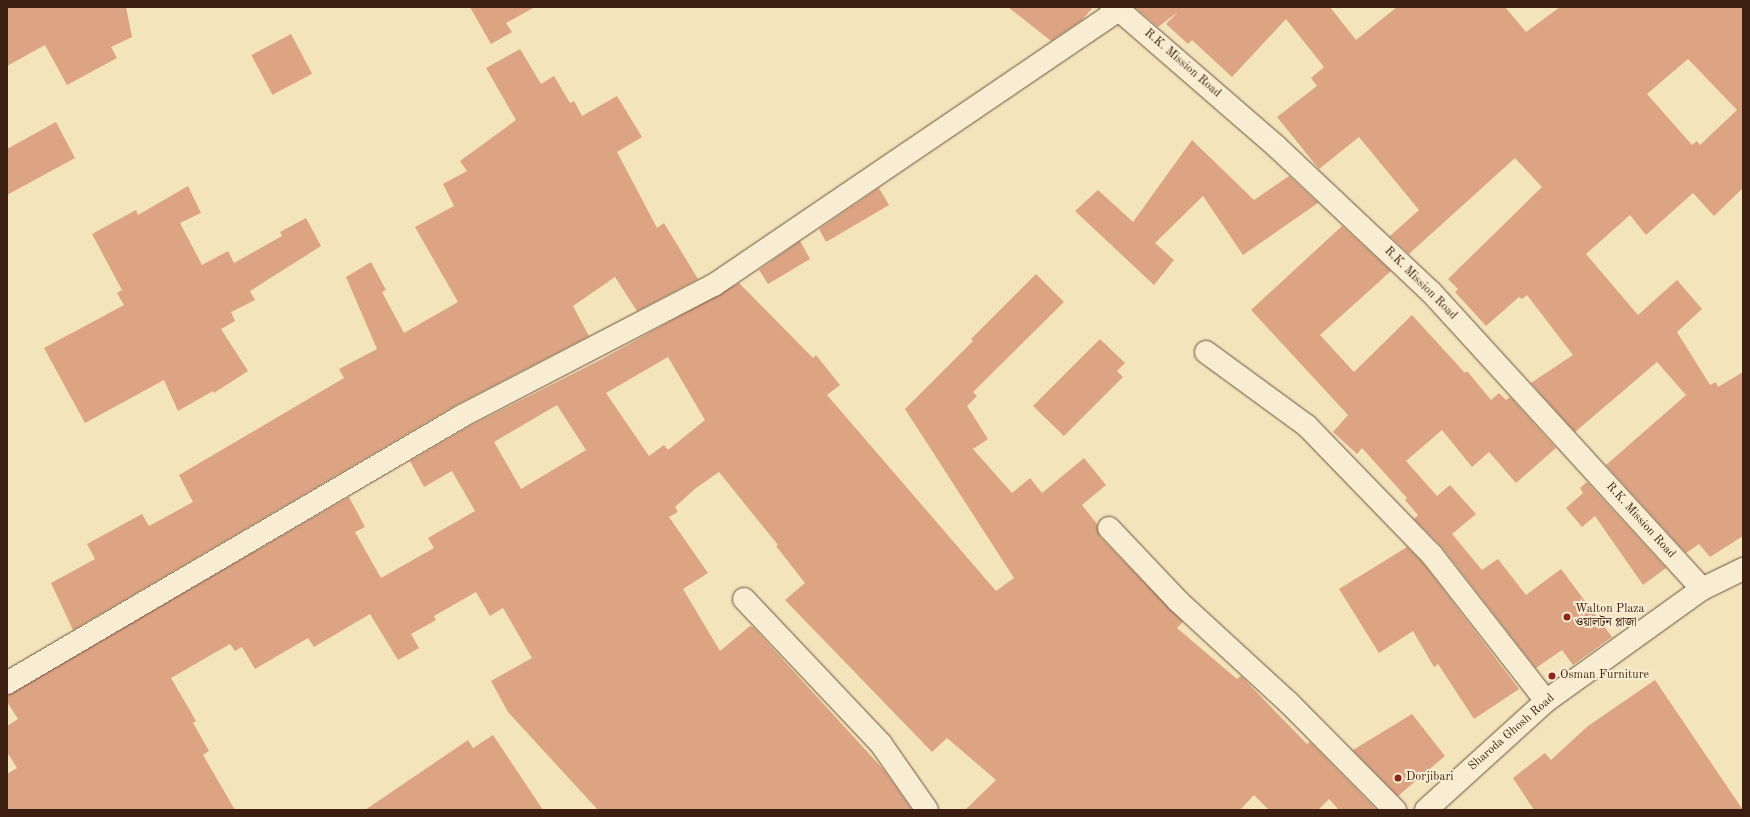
<!DOCTYPE html>
<html>
<head>
<meta charset="utf-8">
<style>
  body { margin:0 }
  #map { position:relative; width:1750px; height:817px; overflow:hidden; background:#f4e4bb; font-family:"Old Standard TT","Noto Serif Bengali",serif }
  div>[style] { position:absolute }
  .building>* { inset:0; background:#dda484; transform-origin:0 0 }
  .roads { filter:drop-shadow(0 0 1px #6a503b) drop-shadow(0 0 1px #6a503b) }
  .street>* { height:22px; margin:-11px; padding:0 11px; transform-origin:11px; border-radius:11px; background:#f8edd3 }
  .secondary>* { height:22px; margin:-11px; padding:0 11px; transform-origin:11px; border-radius:11px; background:#f8edd3 }
  .dots>* { width:11px; height:11px; translate:-50% -50%; box-sizing:border-box; border:2px solid #f8edd3; border-radius:50% }
  span { translate:-50% -50%; white-space:nowrap; text-align:center; line-height:1.15; -webkit-text-stroke:4px #f8edd3; paint-order:stroke }
  .street-label { font-size:12px; color:#3c1f10 }
  .poi-label { font-size:12px; color:#3c1f10 }
  .left { translate:0 -50%; text-align:left }
  .frame { position:absolute; inset:0; border:8px solid #3c1f10; pointer-events:none }
</style>
</head>
<body>
<div id="map">
  <div class="building">
    <i style="clip-path:polygon(7px 7px,126px 7px,132px 37px,111px 47px,117px 58px,67px 85px,45px 45px,7px 66px)"></i>
    <i style="clip-path:polygon(470px 7px,535px 7px,506px 23px,512px 32px,491px 44px)"></i>
    <i style="clip-path:polygon(1008px 7px,1093px 7px,1082px 20px,1051px 41px)"></i>
    <i style="clip-path:polygon(evenodd,1135px 7px,1330px 7px,1356px 40px,1397px 7px,1505px 7px,1526px 32px,1560px 7px,1743px 7px,1743px 188px,1714px 216px,1693px 193px,1646px 235px,1630px 215px,1586px 254px,1638px 315px,1677px 280px,1702px 309px,1677px 332px,1710px 385px,1716px 382px,1718px 387px,1743px 372px,1743px 536px,1710px 557px,1699px 544px,1686px 553px,1606px 465px,1686px 395px,1657px 362px,1575px 432px,1531px 383px,1573px 355px,1527px 295px,1522px 299px,1519px 297px,1486px 326px,1455px 292px,1458px 289px,1448px 279px,1542px 187px,1515px 158px,1409px 254px,1390px 236px,1419px 210px,1359px 137px,1319px 169px,1277px 117px,1317px 86px,1311px 78px,1324px 67px,1286px 19px,1232px 77px,1192px 40px,1188px 44px,1166px 24px,1178px 12px,1158px 27px,1135px 7px,1688px 59px,1737px 110px,1700px 145px,1697px 141px,1692px 145px,1647px 94px,1688px 59px)"></i>
    <i style="left:291px;top:34px;width:45px;height:45px;rotate:62deg"></i>
    <i style="clip-path:polygon(520px 49px,541px 84px,554px 76px,570px 103px,574px 101px,582px 116px,617px 96px,642px 137px,617px 152px,657px 228px,664px 223px,698px 279px,637px 311px,615px 277px,573px 306px,589px 336px,456px 405px,73px 630px,51px 583px,95px 559px,87px 544px,142px 514px,149px 526px,193px 502px,179px 475px,344px 378px,339px 369px,377px 349px,346px 277px,371px 262px,386px 290px,382px 292px,404px 333px,458px 302px,415px 227px,454px 206px,443px 184px,467px 171px,460px 161px,516px 120px,486px 68px)"></i>
    <i style="clip-path:polygon(56px 122px,75px 158px,7px 195px,7px 149px)"></i>
    <i style="clip-path:polygon(1192px 140px,1254px 200px,1289px 176px,1318px 203px,1243px 255px,1203px 196px,1155px 243px,1174px 260px,1154px 285px,1075px 211px,1098px 190px,1133px 222px)"></i>
    <i style="clip-path:polygon(188px 186px,201px 213px,180px 223px,202px 265px,228px 251px,234px 263px,282px 236px,280px 232px,306px 218px,321px 246px,250px 291px,255px 300px,231px 312px,235px 321px,221px 329px,248px 371px,214px 393px,213px 391px,178px 411px,164px 380px,85px 423px,44px 348px,124px 305px,117px 293px,122px 290px,92px 234px,136px 210px,138px 215px)"></i>
    <i style="clip-path:polygon(879px 188px,889px 205px,826px 242px,819px 229px)"></i>
    <i style="clip-path:polygon(1342px 226px,1391px 271px,1320px 335px,1354px 372px,1412px 315px,1465px 373px,1467px 371px,1491px 400px,1499px 393px,1506px 400px,1510px 397px,1556px 448px,1516px 483px,1489px 452px,1472px 467px,1442px 430px,1406px 461px,1437px 496px,1450px 485px,1476px 514px,1452px 534px,1482px 570px,1498px 559px,1526px 595px,1561px 569px,1612px 637px,1573px 665px,1562px 650px,1536px 668px,1442px 547px,1414px 519px,1418px 515px,1405px 500px,1407px 498px,1362px 448px,1357px 454px,1333px 432px,1348px 415px,1251px 310px)"></i>
    <i style="clip-path:polygon(800px 241px,810px 259px,768px 284px,759px 270px)"></i>
    <i style="clip-path:polygon(evenodd,1036px 274px,1064px 302px,973px 392px,977px 396px,967px 406px,988px 439px,973px 449px,1012px 493px,1030px 478px,1042px 493px,1084px 458px,1106px 485px,1082px 505px,1097px 524px,1100px 537px,1183px 622px,1177px 628px,1237px 679px,1241px 676px,1307px 744px,1310px 742px,1377px 810px,1339px 810px,1329px 799px,1318px 810px,1269px 810px,1254px 795px,1240px 810px,965px 810px,996px 780px,947px 738px,932px 752px,785px 600px,805px 583px,776px 546px,778px 545px,719px 472px,696px 488px,675px 507px,678px 512px,669px 517px,708px 573px,683px 589px,720px 651px,750px 626px,753px 627px,883px 769px,912px 810px,598px 810px,508px 712px,491px 681px,532px 658px,503px 608px,490px 616px,476px 592px,434px 616px,436px 620px,411px 634px,419px 648px,398px 660px,370px 614px,314px 647px,308px 638px,255px 669px,242px 647px,235px 651px,230px 644px,171px 678px,196px 721px,193px 723px,209px 751px,203px 755px,235px 810px,7px 810px,7px 774px,17px 768px,7px 752px,7px 726px,18px 719px,7px 702px,7px 695px,349px 497px,365px 527px,355px 532px,381px 578px,434px 548px,428px 538px,475px 511px,452px 471px,424px 487px,410px 461px,468px 427px,602px 359px,739px 283px,813px 358px,816px 355px,840px 385px,827px 395px,996px 591px,1014px 578px,905px 409px,973px 341px,971px 339px,1036px 274px,668px 357px,705px 420px,668px 450px,664px 445px,649px 456px,606px 393px,668px 357px,1036px 274px,557px 405px,586px 450px,521px 489px,494px 442px,557px 405px)"></i>
    <i style="clip-path:polygon(1100px 339px,1125px 363px,1117px 371px,1123px 377px,1064px 436px,1033px 406px)"></i>
    <i style="clip-path:polygon(1587px 482px,1666px 568px,1643px 585px,1595px 516px,1582px 527px,1566px 508px,1583px 493px,1580px 488px)"></i>
    <i style="clip-path:polygon(1407px 547px,1423px 563px,1519px 689px,1474px 719px,1438px 664px,1434px 667px,1413px 631px,1379px 653px,1339px 589px)"></i>
    <i style="clip-path:polygon(1655px 680px,1743px 810px,1534px 810px,1513px 778px,1545px 753px,1551px 760px,1588px 726px)"></i>
    <i style="clip-path:polygon(1412px 714px,1445px 756px,1398px 796px,1353px 750px)"></i>
    <i style="clip-path:polygon(493px 735px,543px 810px,365px 810px,468px 740px,473px 748px)"></i>
  </div>
  <div class="roads">
    <div class="street">
      <i style="left:1111px;top:7px;width:9px;rotate:21deg"></i>
      <i style="left:1119px;top:10px;width:209px;rotate:40.9deg"></i>
      <i style="left:1277px;top:147px;width:212px;rotate:43.3deg"></i>
      <i style="left:1431px;top:292px;width:402px;rotate:47.6deg"></i>
      <i style="left:1206px;top:352px;width:125px;rotate:36.2deg"></i>
      <i style="left:1307px;top:426px;width:180px;rotate:45.9deg"></i>
      <i style="left:1432px;top:555px;width:185px;rotate:52deg"></i>
      <i style="left:1109px;top:528px;width:100px;rotate:46.6deg"></i>
      <i style="left:1178px;top:601px;width:151px;rotate:42.6deg"></i>
      <i style="left:1289px;top:703px;width:151px;rotate:45.3deg"></i>
      <i style="left:744px;top:599px;width:199px;rotate:46.6deg"></i>
      <i style="left:881px;top:744px;width:80px;rotate:55.1deg"></i>
      <i style="left:7px;top:683px;width:528px;rotate:-30.4deg"></i>
      <i style="left:462px;top:416px;width:284px;rotate:-27.5deg"></i>
      <i style="left:714px;top:285px;width:490px;rotate:-34.2deg"></i>
    </div>
    <div class="secondary">
      <i style="left:1426px;top:810px;width:162px;rotate:-42.2deg"></i>
      <i style="left:1546px;top:701px;width:192px;rotate:-35.7deg"></i>
      <i style="left:1702px;top:589px;width:46px;rotate:-26deg"></i>
    </div>
  </div>
  <div class="dots">
    <i style="left:1567px;top:617px;background:#8f2418"></i>
    <i style="left:1552px;top:676px;background:#8f2418"></i>
    <i style="left:1398px;top:778px;background:#8f2418"></i>
  </div>
  <div class="street-label">
    <span style="left:1182px;top:64px;rotate:41deg">R.K. Mission Road</span>
    <span style="left:1420px;top:284px;rotate:45deg">R.K. Mission Road</span>
    <span style="left:1640px;top:521px;rotate:48deg">R.K. Mission Road</span>
    <span style="left:1512px;top:733px;rotate:-41deg">Sharoda Ghosh Road</span>
  </div>
  <div class="poi-label">
    <span class="left" style="left:1575px;top:617px">Walton Plaza<br>ওয়ালটন প্লাজা</span>
    <span class="left" style="left:1560px;top:676px">Osman Furniture</span>
    <span class="left" style="left:1406px;top:778px">Dorjibari</span>
  </div>
  <div class="frame"></div>
</div>
</body>
</html>
